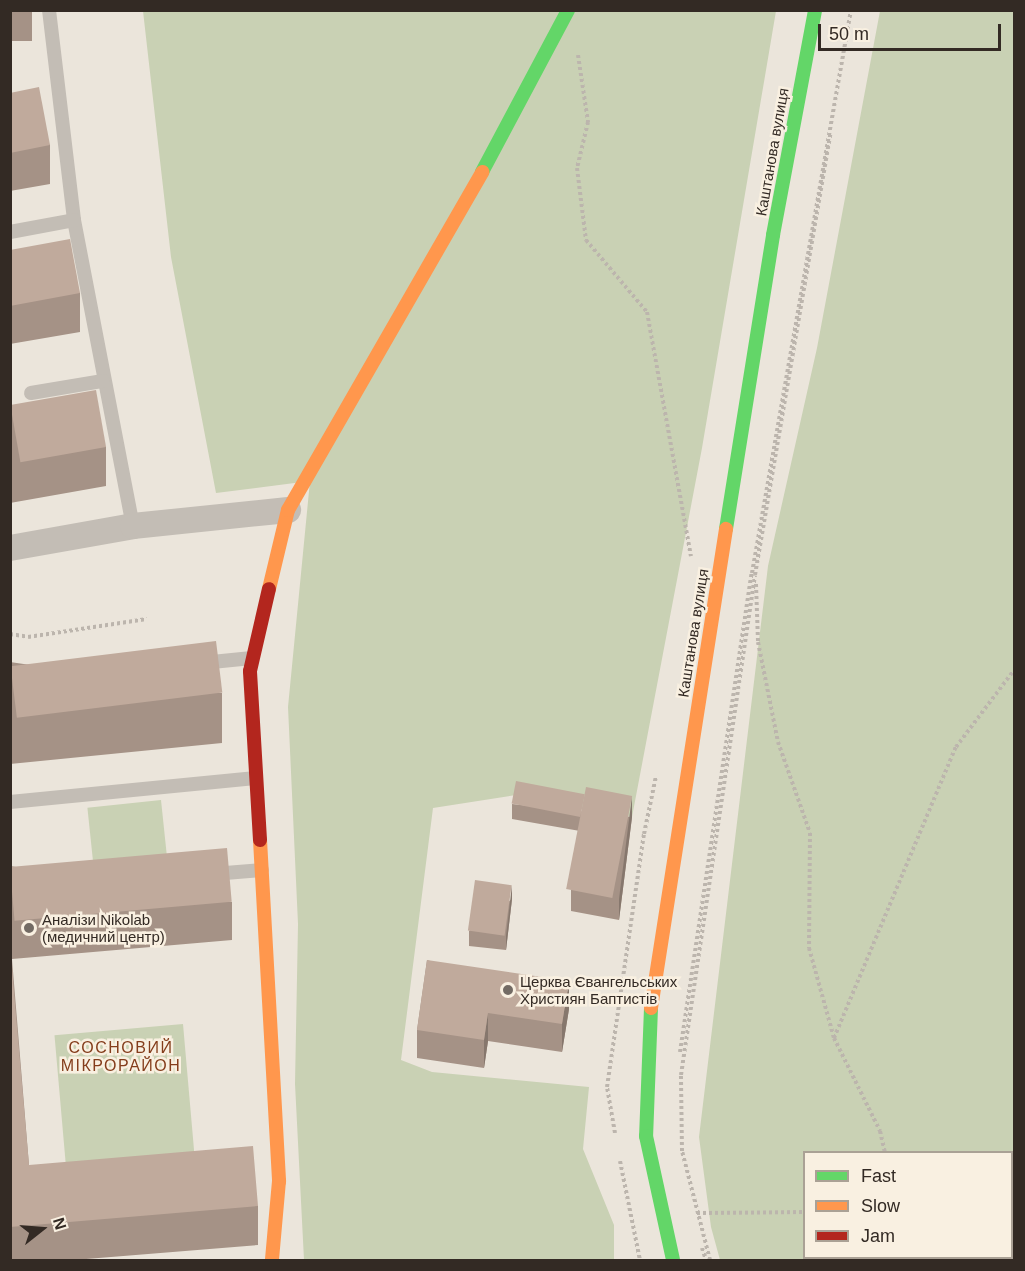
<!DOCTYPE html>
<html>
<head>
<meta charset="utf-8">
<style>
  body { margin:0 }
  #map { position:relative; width:1025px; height:1271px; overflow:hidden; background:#ebe5db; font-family:Helvetica,sans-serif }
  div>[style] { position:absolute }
  .green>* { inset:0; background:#c9d1b4; transform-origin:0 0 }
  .path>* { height:4px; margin-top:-2px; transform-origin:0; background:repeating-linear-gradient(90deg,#bcb5ad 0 3px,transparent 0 6px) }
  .lane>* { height:14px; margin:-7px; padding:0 7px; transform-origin:7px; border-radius:7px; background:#c3bdb5 }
  .street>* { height:26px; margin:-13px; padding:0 13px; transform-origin:13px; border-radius:13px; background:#c3bdb5 }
  .fast>* { height:14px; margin:-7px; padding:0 7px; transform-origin:7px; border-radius:7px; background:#63d668 }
  .slow>* { height:14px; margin:-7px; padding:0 7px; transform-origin:7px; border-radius:7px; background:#ff974d }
  .jam>* { height:14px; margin:-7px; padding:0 7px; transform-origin:7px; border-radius:7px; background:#b3261e }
  .wall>* { inset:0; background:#a59286; transform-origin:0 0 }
  .shaded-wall>* { inset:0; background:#86776d }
  .building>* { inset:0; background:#c0aa9c; transform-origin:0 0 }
  .dots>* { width:16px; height:16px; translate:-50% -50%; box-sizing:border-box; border:3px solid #f9f0e1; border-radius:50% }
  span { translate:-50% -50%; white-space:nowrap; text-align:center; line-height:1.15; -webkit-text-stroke:5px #f9f0e1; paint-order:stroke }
  .street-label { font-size:15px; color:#332a24 }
  .poi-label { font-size:15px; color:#332a24 }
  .left { translate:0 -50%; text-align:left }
  .neighbourhood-label { font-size:16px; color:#843d1b; letter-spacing:1.5px }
  .frame { position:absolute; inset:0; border:12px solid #332a24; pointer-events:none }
  .legend { position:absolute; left:803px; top:1151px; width:210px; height:108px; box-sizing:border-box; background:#f9f0e1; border:2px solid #aaa195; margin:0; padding:8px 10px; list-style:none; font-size:18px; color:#332a24 }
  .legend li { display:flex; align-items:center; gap:12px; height:30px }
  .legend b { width:30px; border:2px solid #aaa195 }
  .north { position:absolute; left:12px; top:1199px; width:60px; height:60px; -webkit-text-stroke:4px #f9f0e1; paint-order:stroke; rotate:73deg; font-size:16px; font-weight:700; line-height:24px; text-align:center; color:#332a24 }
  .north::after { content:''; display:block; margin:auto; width:21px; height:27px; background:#332a24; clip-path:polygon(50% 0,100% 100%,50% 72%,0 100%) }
  .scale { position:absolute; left:818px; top:24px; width:183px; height:27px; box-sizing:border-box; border:3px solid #332a24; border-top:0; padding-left:8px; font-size:18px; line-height:21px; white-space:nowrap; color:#332a24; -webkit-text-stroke:4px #f9f0e1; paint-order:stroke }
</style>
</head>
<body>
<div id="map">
  <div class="green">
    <i style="clip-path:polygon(143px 11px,776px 11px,702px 448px,632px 817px,516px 795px,433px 808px,401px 1060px,432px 1072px,589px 1087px,583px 1149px,614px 1225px,614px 1260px,304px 1260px,295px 1084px,298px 924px,288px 707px,310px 481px,216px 493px,171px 257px)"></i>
    <i style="clip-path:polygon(evenodd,880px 11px,1014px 11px,1014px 1260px,720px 1260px,711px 1227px,699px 1137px,768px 566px,817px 348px,880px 11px,804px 1152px,1012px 1152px,1012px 1258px,804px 1258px,804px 1152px)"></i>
    <i style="left:161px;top:800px;width:61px;height:74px;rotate:84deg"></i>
    <i style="left:183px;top:1024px;width:137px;height:129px;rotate:85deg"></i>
  </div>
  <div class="path">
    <i style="left:578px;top:55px;width:68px;rotate:81.5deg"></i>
    <i style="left:588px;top:122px;width:47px;rotate:103.4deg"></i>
    <i style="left:577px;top:168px;width:73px;rotate:82.9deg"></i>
    <i style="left:586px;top:240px;width:94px;rotate:49.7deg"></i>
    <i style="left:647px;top:312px;width:248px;rotate:79.8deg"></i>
    <i style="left:756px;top:584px;width:58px;rotate:88deg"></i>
    <i style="left:758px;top:642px;width:102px;rotate:78.7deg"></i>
    <i style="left:778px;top:742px;width:96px;rotate:70.6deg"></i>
    <i style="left:810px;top:833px;width:115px;rotate:90.5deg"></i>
    <i style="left:809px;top:948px;width:93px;rotate:74.5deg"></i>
    <i style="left:834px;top:1038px;width:104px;rotate:63.7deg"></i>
    <i style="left:880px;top:1131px;width:22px;rotate:77deg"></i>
    <i style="left:10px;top:634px;width:18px;rotate:9deg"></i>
    <i style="left:28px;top:637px;width:120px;rotate:-8.6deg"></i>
    <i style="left:834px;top:1038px;width:316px;rotate:-67.3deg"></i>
    <i style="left:956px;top:747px;width:96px;rotate:-53deg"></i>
    <i style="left:680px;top:1052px;width:484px;rotate:-81.5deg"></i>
    <i style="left:752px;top:573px;width:572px;rotate:-80.03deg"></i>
    <i style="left:615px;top:1133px;width:47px;rotate:-99.9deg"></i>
    <i style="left:607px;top:1087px;width:256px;rotate:-81.7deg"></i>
    <i style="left:644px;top:834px;width:59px;rotate:-78.3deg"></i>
    <i style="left:620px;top:1161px;width:101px;rotate:78.6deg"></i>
    <i style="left:1012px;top:1200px;width:2px"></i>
    <i style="left:697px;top:1213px;width:107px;rotate:-0.5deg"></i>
    <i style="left:702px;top:1248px;width:13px;rotate:72deg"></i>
    <i style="left:915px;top:1258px;width:3px;rotate:45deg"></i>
    <i style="left:710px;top:1260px;width:113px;rotate:-104.4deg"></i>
    <i style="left:682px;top:1151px;width:76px;rotate:-90.8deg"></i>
    <i style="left:681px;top:1075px;width:505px;rotate:-81.58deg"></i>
    <i style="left:755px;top:575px;width:449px;rotate:-80.3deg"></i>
  </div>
  <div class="lane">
    <i style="left:49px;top:10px;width:211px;rotate:83.2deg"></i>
    <i style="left:74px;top:220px;width:312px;rotate:79.1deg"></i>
    <i style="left:10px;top:232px;width:65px;rotate:-10.6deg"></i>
    <i style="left:31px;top:393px;width:73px;rotate:-9.5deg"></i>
    <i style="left:202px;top:663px;width:50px;rotate:-5.7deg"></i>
    <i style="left:10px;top:802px;width:247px;rotate:-5.6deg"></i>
    <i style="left:213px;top:874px;width:49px;rotate:-4.7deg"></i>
  </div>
  <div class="street">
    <i style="left:10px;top:548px;width:125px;rotate:-10.1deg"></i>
    <i style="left:133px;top:526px;width:156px;rotate:-5.9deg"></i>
  </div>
  <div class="fast">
    <i style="left:482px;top:172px;width:183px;rotate:-62deg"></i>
    <i style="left:726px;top:529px;width:298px;rotate:-80.9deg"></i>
    <i style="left:773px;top:235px;width:229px;rotate:-79.4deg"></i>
    <i style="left:651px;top:1008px;width:128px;rotate:92.2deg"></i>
    <i style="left:646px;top:1136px;width:127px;rotate:77.7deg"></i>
  </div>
  <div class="slow">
    <i style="left:269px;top:589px;width:81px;rotate:-76.5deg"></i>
    <i style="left:288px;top:510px;width:390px;rotate:-60.1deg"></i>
    <i style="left:260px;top:840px;width:342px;rotate:86.8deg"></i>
    <i style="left:279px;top:1181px;width:79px;rotate:95.1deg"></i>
    <i style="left:651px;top:1008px;width:485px;rotate:-81.1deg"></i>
  </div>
  <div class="jam">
    <i style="left:260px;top:840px;width:169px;rotate:-93.4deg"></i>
    <i style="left:250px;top:671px;width:84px;rotate:-77deg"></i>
  </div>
  <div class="wall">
    <i style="left:10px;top:10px;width:22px;height:31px"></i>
    <i style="clip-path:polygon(10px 93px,50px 145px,50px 184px,10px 191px)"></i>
    <i style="clip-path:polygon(10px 250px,80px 293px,80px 332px,10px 344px)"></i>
    <i style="clip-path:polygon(10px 405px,106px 447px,106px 486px,10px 503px)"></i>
    <i style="clip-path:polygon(10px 662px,222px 693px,222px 743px,10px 764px)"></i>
    <i style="clip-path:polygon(512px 804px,632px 817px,619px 920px,571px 911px,571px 890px,580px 831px,512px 819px)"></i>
    <i style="clip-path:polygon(10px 866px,232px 902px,232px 940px,12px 959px,29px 1165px,258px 1206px,258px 1245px,74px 1260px,10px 1260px)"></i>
    <i style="clip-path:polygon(512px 899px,506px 950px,469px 946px,469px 931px)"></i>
    <i style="clip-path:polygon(427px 960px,569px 1009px,562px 1052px,488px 1041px,484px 1068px,417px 1058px,417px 1030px)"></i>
  </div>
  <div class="shaded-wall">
    <i style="clip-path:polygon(632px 796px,632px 817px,619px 920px,619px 899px)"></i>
    <i style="clip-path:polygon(512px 885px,512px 899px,506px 950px,506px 936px)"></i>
    <i style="clip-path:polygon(569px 981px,569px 1009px,562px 1052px,562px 1024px)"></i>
    <i style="clip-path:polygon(488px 1013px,488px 1041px,484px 1068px,484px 1040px)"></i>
  </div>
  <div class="building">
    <i style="clip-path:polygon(39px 87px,50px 145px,10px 153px,10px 93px)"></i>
    <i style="clip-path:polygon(70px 239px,80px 293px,10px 306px,10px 250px)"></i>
    <i style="left:96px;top:390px;width:58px;height:87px;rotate:80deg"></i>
    <i style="left:216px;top:641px;width:52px;height:207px;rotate:83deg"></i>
    <i style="left:516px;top:781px;width:70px;height:23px;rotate:11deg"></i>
    <i style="left:586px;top:787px;width:47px;height:104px;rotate:11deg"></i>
    <i style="left:227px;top:848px;width:54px;height:218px;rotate:85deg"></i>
    <i style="left:475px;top:880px;width:37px;height:51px;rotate:8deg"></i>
    <i style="clip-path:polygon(10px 946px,29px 1165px,253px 1146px,258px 1206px,10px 1227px)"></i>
    <i style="clip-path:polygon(427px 960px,569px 981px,562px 1024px,488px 1013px,484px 1040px,417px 1030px)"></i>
  </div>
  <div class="dots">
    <i style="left:29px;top:928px;background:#736b64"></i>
    <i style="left:508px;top:990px;background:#736b64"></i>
  </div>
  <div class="street-label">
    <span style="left:772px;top:152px;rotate:-80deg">Каштанова вулиця</span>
    <span style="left:693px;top:633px;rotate:-81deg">Каштанова вулиця</span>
  </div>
  <div class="poi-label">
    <span class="left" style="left:42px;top:928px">Аналiзи Nikolab<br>(медичний центр)</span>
    <span class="left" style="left:520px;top:990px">Церква Євангельських<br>Християн Баптистів</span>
  </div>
  <div class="neighbourhood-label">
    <span style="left:121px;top:1057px">СОСНОВИЙ<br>МІКРОРАЙОН</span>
  </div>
  <div class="frame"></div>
  <ul class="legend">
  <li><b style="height:8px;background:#63d668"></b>Fast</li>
  <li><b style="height:8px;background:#ff974d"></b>Slow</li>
  <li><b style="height:8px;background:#b3261e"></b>Jam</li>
  </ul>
  <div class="north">N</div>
  <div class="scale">50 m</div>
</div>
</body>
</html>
